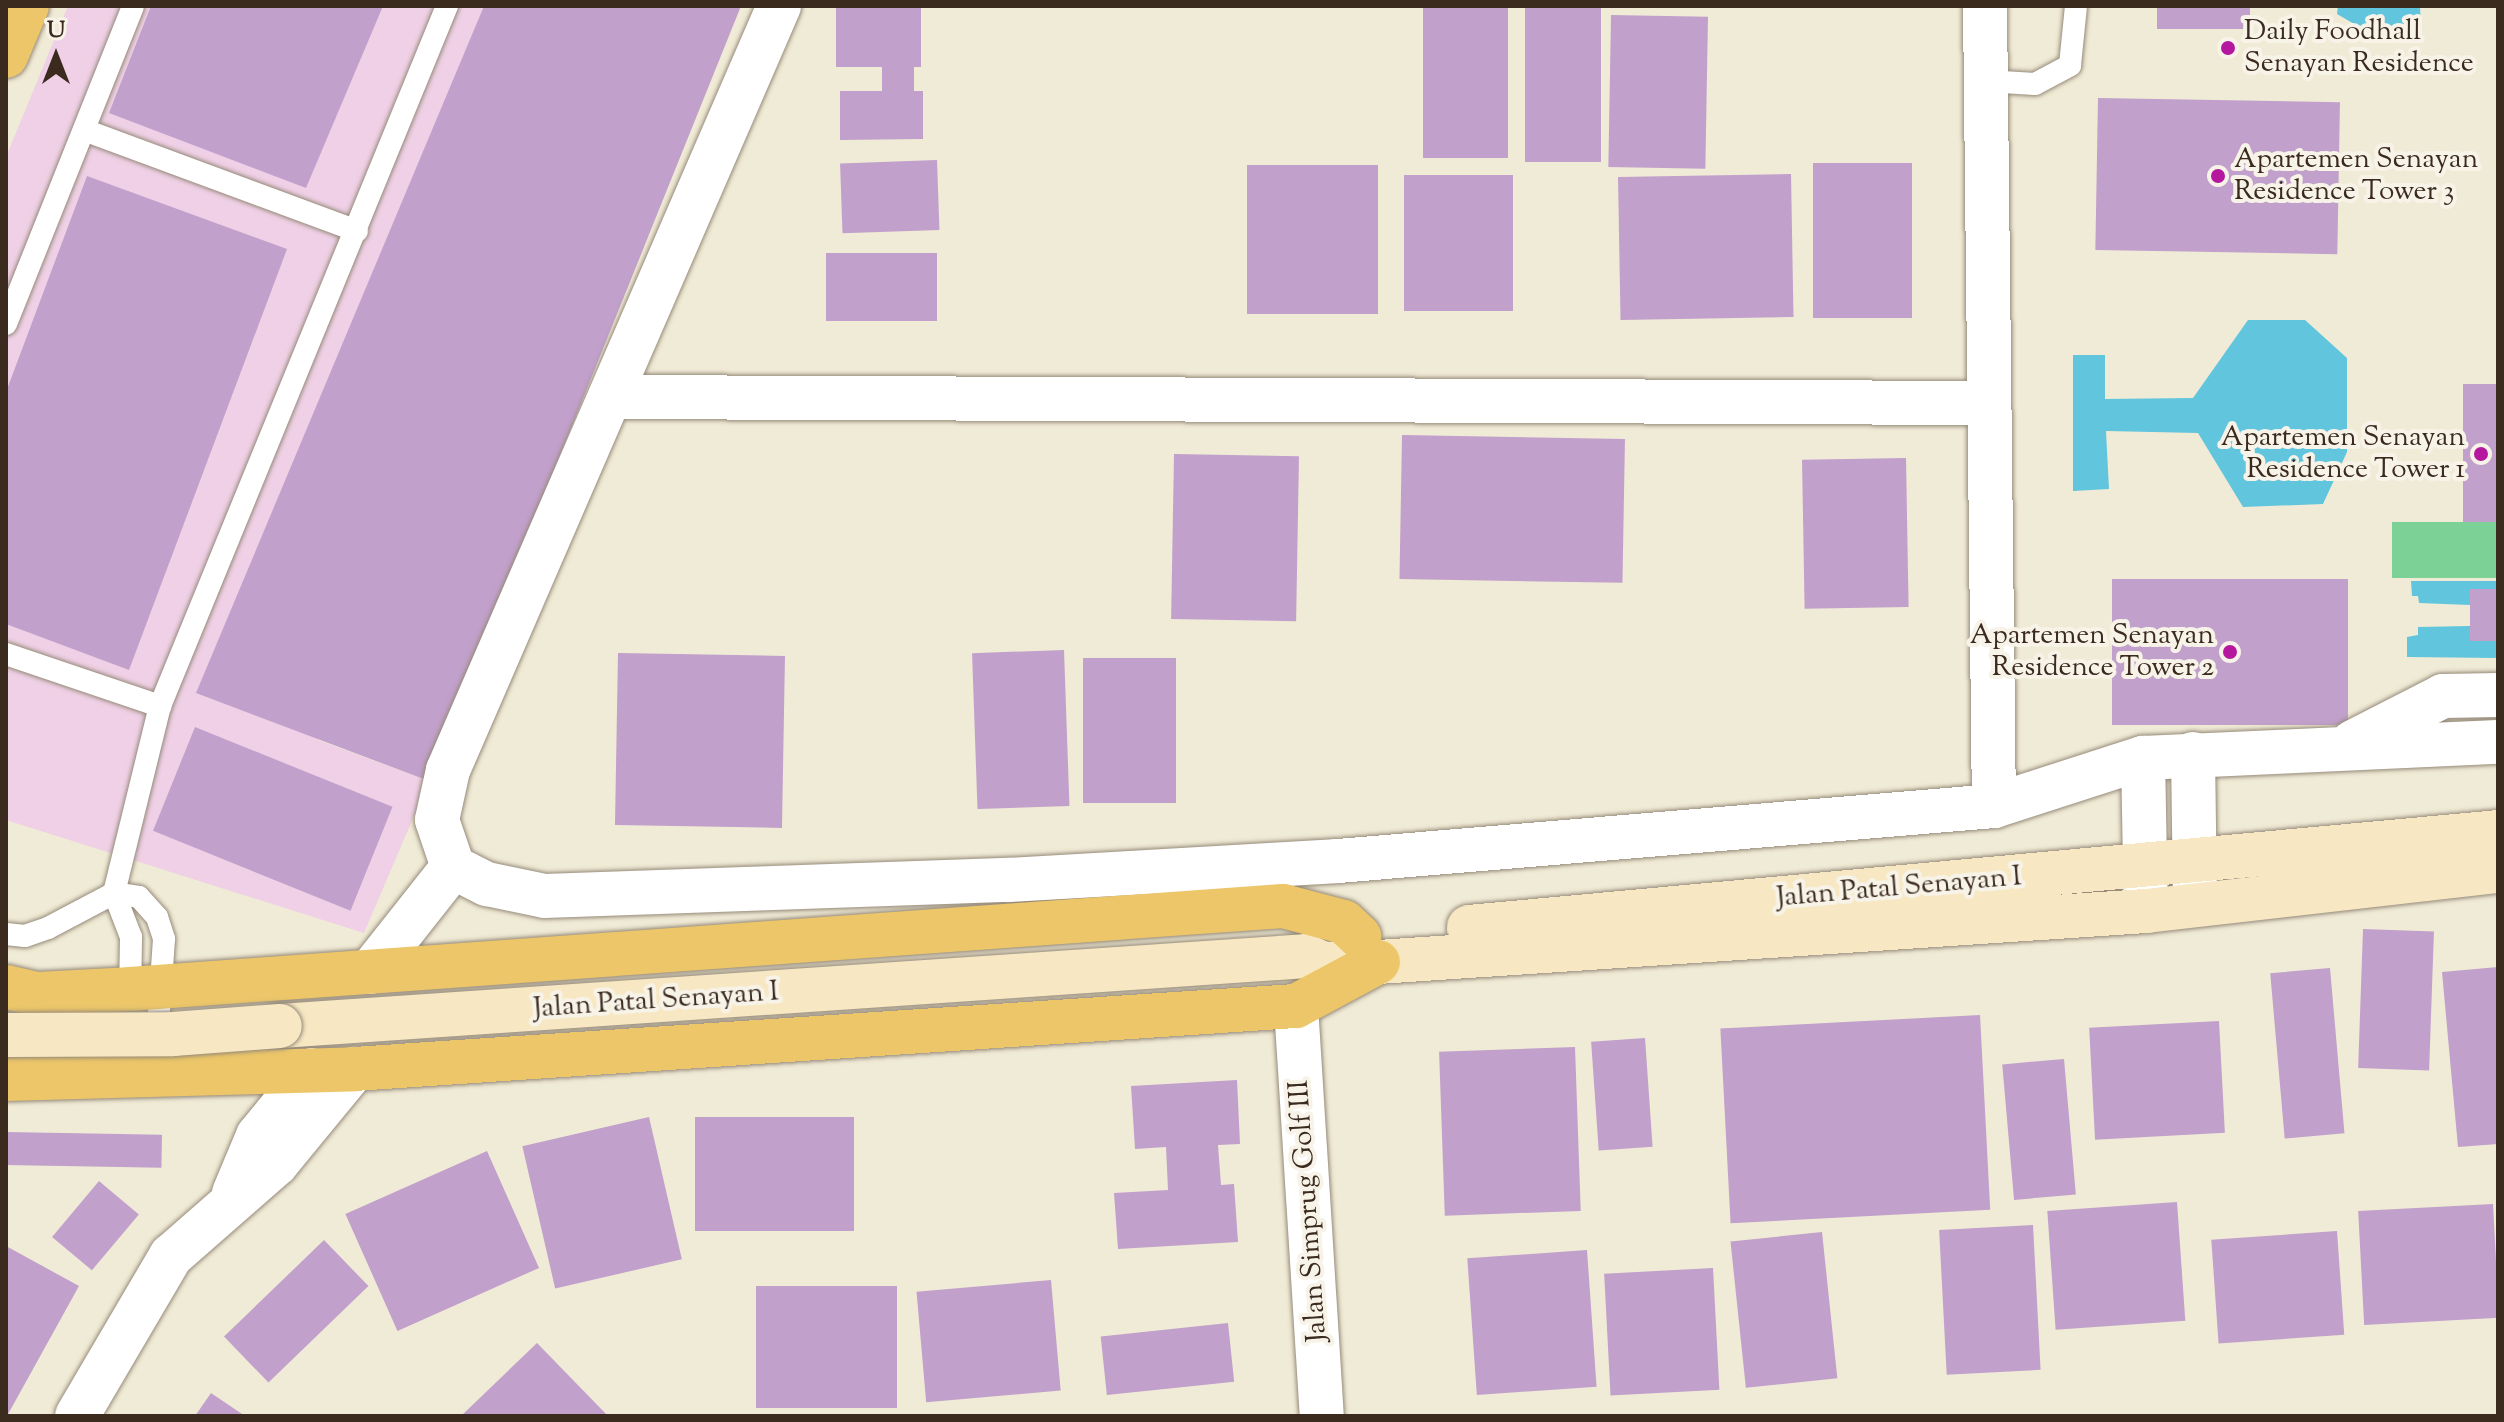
<!DOCTYPE html>
<html>
<head>
<meta charset="utf-8">
<style>
  body { margin:0 }
  #map { position:relative; width:2504px; height:1422px; overflow:hidden; background:#f0ebd6; font-family:"Sorts Mill Goudy",serif }
  div>[style] { position:absolute }
  .built>* { inset:0; background:#efd0e6 }
  .green>* { inset:0; background:#7cd296; transform-origin:0 0 }
  .water>* { inset:0; background:#61c5de }
  .building>* { inset:0; background:#c1a0cb; transform-origin:0 0 }
  .roads { filter:drop-shadow(0 0 2px #968a7a) drop-shadow(0 0 2px #968a7a) }
  .lane>* { height:22px; margin:-11px; padding:0 11px; transform-origin:11px; border-radius:11px; background:#fff }
  .street>* { height:44px; margin:-22px; padding:0 22px; transform-origin:22px; border-radius:22px; background:#fff }
  .secondary>* { height:44px; margin:-22px; padding:0 22px; transform-origin:22px; border-radius:22px; background:#f7e8c3 }
  .highway>* { height:44px; margin:-22px; padding:0 22px; transform-origin:22px; border-radius:22px; background:#ecc669 }
  .bridges { filter:drop-shadow(0 0 2px #968a7a) drop-shadow(0 0 2px #968a7a) }
  .secondary-bridge>* { height:44px; margin:-22px; padding:0 22px; transform-origin:22px; border-radius:22px; background:#f7e8c3 }
  .dots>* { width:22px; height:22px; translate:-50% -50%; box-sizing:border-box; border:4px solid #f7f3e8; border-radius:50% }
  span { translate:-50% -50%; white-space:nowrap; text-align:center; line-height:1.15; -webkit-text-stroke:8px #f7f3e8; paint-order:stroke }
  .poi-label { font-size:28px; color:#3b2a1e }
  .left { translate:0 -50%; text-align:left }
  .right { translate:-100% -50%; text-align:right }
  .street-label { font-size:28px; color:#3b2a1e }
  .frame { position:absolute; inset:0; border:8px solid #3b2a1e; pointer-events:none }
  .north { position:absolute; left:16px; top:16px; width:80px; height:80px; -webkit-text-stroke:6px #f7f3e8; paint-order:stroke; rotate:0deg; font-size:22px; font-weight:700; line-height:32px; text-align:center; color:#3b2a1e }
  .north::after { content:''; display:block; margin:auto; width:28px; height:36px; background:#3b2a1e; clip-path:polygon(50% 0,100% 100%,50% 72%,0 100%) }
</style>
</head>
<body>
<div id="map">
  <div class="built">
    <i style="clip-path:polygon(68px 6px,620px 6px,318px 740px,429px 781px,364px 933px,6px 820px,6px 157px)"></i>
  </div>
  <div class="green">
    <i style="left:2392px;top:522px;width:106px;height:56px"></i>
  </div>
  <div class="water">
    <i style="clip-path:polygon(2338px 6px,2420px 6px,2421px 28px,2361px 28px,2337px 14px)"></i>
    <i style="clip-path:polygon(2248px 320px,2305px 320px,2347px 358px,2347px 452px,2323px 504px,2243px 507px,2198px 433px,2106px 431px,2109px 489px,2073px 491px,2073px 355px,2105px 355px,2105px 399px,2193px 398px)"></i>
    <i style="clip-path:polygon(2411px 581px,2498px 581px,2498px 589px,2471px 589px,2470px 605px,2419px 603px,2418px 596px,2412px 596px)"></i>
    <i style="clip-path:polygon(2470px 626px,2471px 641px,2497px 640px,2497px 658px,2407px 657px,2407px 637px,2418px 635px,2418px 627px)"></i>
  </div>
  <div class="building">
    <i style="clip-path:polygon(151px 6px,383px 6px,306px 188px,109px 113px)"></i>
    <i style="clip-path:polygon(484px 6px,741px 6px,429px 781px,196px 693px)"></i>
    <i style="clip-path:polygon(836px 6px,921px 6px,921px 67px,914px 67px,914px 91px,923px 91px,923px 139px,840px 140px,840px 91px,882px 91px,882px 67px,836px 67px)"></i>
    <i style="left:1423px;top:6px;width:85px;height:152px"></i>
    <i style="left:1525px;top:6px;width:76px;height:156px"></i>
    <i style="left:2157px;top:6px;width:93px;height:23px"></i>
    <i style="left:1611px;top:15px;width:97px;height:152px;rotate:1deg"></i>
    <i style="left:2098px;top:98px;width:242px;height:152px;rotate:1deg"></i>
    <i style="left:937px;top:160px;width:70px;height:97px;rotate:88deg"></i>
    <i style="left:1813px;top:163px;width:99px;height:155px"></i>
    <i style="left:1247px;top:165px;width:131px;height:149px"></i>
    <i style="left:1791px;top:174px;width:143px;height:173px;rotate:89deg"></i>
    <i style="left:1513px;top:175px;width:136px;height:109px;rotate:90deg"></i>
    <i style="clip-path:polygon(87px 176px,287px 249px,129px 670px,6px 624px,6px 392px)"></i>
    <i style="left:826px;top:253px;width:111px;height:68px"></i>
    <i style="left:2498px;top:384px;width:138px;height:35px;rotate:90deg"></i>
    <i style="left:1402px;top:435px;width:223px;height:144px;rotate:1deg"></i>
    <i style="left:1174px;top:454px;width:125px;height:165px;rotate:1deg"></i>
    <i style="left:1906px;top:458px;width:149px;height:104px;rotate:89deg"></i>
    <i style="left:2112px;top:579px;width:236px;height:146px"></i>
    <i style="left:2470px;top:589px;width:28px;height:52px"></i>
    <i style="left:1064px;top:650px;width:156px;height:92px;rotate:88deg"></i>
    <i style="left:618px;top:653px;width:167px;height:172px;rotate:1deg"></i>
    <i style="left:1083px;top:658px;width:93px;height:145px"></i>
    <i style="left:195px;top:727px;width:213px;height:112px;rotate:22deg"></i>
    <i style="left:2363px;top:929px;width:71px;height:139px;rotate:2deg"></i>
    <i style="clip-path:polygon(2498px 967px,2498px 1144px,2458px 1147px,2442px 972px)"></i>
    <i style="left:2330px;top:968px;width:166px;height:60px;rotate:85deg"></i>
    <i style="left:1980px;top:1015px;width:195px;height:260px;rotate:87deg"></i>
    <i style="left:2219px;top:1021px;width:112px;height:130px;rotate:87deg"></i>
    <i style="left:1645px;top:1038px;width:109px;height:54px;rotate:86deg"></i>
    <i style="left:1575px;top:1047px;width:164px;height:136px;rotate:88deg"></i>
    <i style="left:2064px;top:1059px;width:136px;height:62px;rotate:85deg"></i>
    <i style="clip-path:polygon(1237px 1080px,1240px 1144px,1218px 1145px,1221px 1185px,1234px 1184px,1238px 1242px,1118px 1249px,1114px 1193px,1168px 1190px,1166px 1147px,1135px 1149px,1131px 1086px)"></i>
    <i style="left:649px;top:1117px;width:146px;height:130px;rotate:77deg"></i>
    <i style="left:695px;top:1117px;width:159px;height:114px"></i>
    <i style="left:6px;top:1132px;width:156px;height:33px;rotate:1deg"></i>
    <i style="left:487px;top:1151px;width:128px;height:155px;rotate:66deg"></i>
    <i style="left:99px;top:1181px;width:52px;height:73px;rotate:40deg"></i>
    <i style="left:2177px;top:1202px;width:119px;height:130px;rotate:86deg"></i>
    <i style="left:2493px;top:1204px;width:114px;height:135px;rotate:87deg"></i>
    <i style="left:2033px;top:1225px;width:145px;height:94px;rotate:87deg"></i>
    <i style="left:2337px;top:1231px;width:104px;height:126px;rotate:86deg"></i>
    <i style="left:1822px;top:1232px;width:147px;height:92px;rotate:84deg"></i>
    <i style="left:324px;top:1240px;width:64px;height:139px;rotate:46deg"></i>
    <i style="clip-path:polygon(6px 1246px,79px 1286px,7px 1416px,6px 1416px)"></i>
    <i style="left:1587px;top:1250px;width:137px;height:120px;rotate:86deg"></i>
    <i style="left:1713px;top:1268px;width:122px;height:109px;rotate:87deg"></i>
    <i style="left:1051px;top:1280px;width:111px;height:135px;rotate:85deg"></i>
    <i style="left:756px;top:1286px;width:141px;height:122px"></i>
    <i style="left:1228px;top:1323px;width:59px;height:128px;rotate:84deg"></i>
    <i style="clip-path:polygon(537px 1343px,608px 1416px,461px 1416px)"></i>
    <i style="clip-path:polygon(211px 1393px,245px 1416px,195px 1416px)"></i>
  </div>
  <div class="roads">
    <div class="lane">
      <i style="left:1986px;top:81px;width:49px;rotate:3.5deg"></i>
      <i style="left:2035px;top:84px;width:40px;rotate:-28deg"></i>
      <i style="left:2070px;top:65px;width:59px;rotate:-84.2deg"></i>
      <i style="left:84px;top:130px;width:291px;rotate:20.3deg"></i>
      <i style="left:6px;top:324px;width:342px;rotate:-68.2deg"></i>
      <i style="left:6px;top:654px;width:163px;rotate:18.7deg"></i>
      <i style="left:6px;top:934px;width:19px;rotate:6deg"></i>
      <i style="left:25px;top:936px;width:24px;rotate:-19deg"></i>
      <i style="left:48px;top:928px;width:75px;rotate:-27.9deg"></i>
      <i style="left:114px;top:893px;width:25px;rotate:9deg"></i>
      <i style="left:139px;top:897px;width:27px;rotate:48deg"></i>
      <i style="left:157px;top:917px;width:23px;rotate:72deg"></i>
      <i style="left:164px;top:939px;width:101px;rotate:94deg"></i>
      <i style="left:130px;top:996px;width:59px;rotate:-89deg"></i>
      <i style="left:131px;top:937px;width:47px;rotate:-111.1deg"></i>
      <i style="left:114px;top:893px;width:193px;rotate:-76.2deg"></i>
      <i style="left:160px;top:706px;width:757px;rotate:-67.71deg"></i>
    </div>
    <div class="street">
      <i style="left:779px;top:6px;width:833px;rotate:113.42deg"></i>
      <i style="left:448px;top:770px;width:51px;rotate:102.4deg"></i>
      <i style="left:437px;top:820px;width:50px;rotate:71.2deg"></i>
      <i style="left:453px;top:867px;width:38px;rotate:27deg"></i>
      <i style="left:487px;top:884px;width:59px;rotate:11.7deg"></i>
      <i style="left:545px;top:896px;width:464px;rotate:-2deg"></i>
      <i style="left:1009px;top:880px;width:330px;rotate:-3.3deg"></i>
      <i style="left:1338px;top:861px;width:658px;rotate:-4.79deg"></i>
      <i style="left:1994px;top:806px;width:157px;rotate:-17.9deg"></i>
      <i style="left:2143px;top:758px;width:355px;rotate:-2.6deg"></i>
      <i style="left:1985px;top:6px;width:800px;rotate:89.36deg"></i>
      <i style="left:610px;top:397px;width:1379px;rotate:0.25deg"></i>
      <i style="left:2353px;top:742px;width:101px;rotate:-27.1deg"></i>
      <i style="left:2443px;top:696px;width:55px;rotate:-1deg"></i>
      <i style="left:2193px;top:754px;width:146px;rotate:89.2deg"></i>
      <i style="left:2143px;top:758px;width:153px;rotate:88.9deg"></i>
      <i style="left:370px;top:972px;width:134px;rotate:-51.7deg"></i>
      <i style="left:1296px;top:1006px;width:411px;rotate:86.4deg"></i>
      <i style="left:234px;top:1193px;width:62px;rotate:-67.2deg"></i>
      <i style="left:258px;top:1136px;width:85px;rotate:-50.7deg"></i>
      <i style="left:77px;top:1416px;width:186px;rotate:-59.6deg"></i>
      <i style="left:171px;top:1256px;width:140px;rotate:-41.2deg"></i>
      <i style="left:276px;top:1164px;width:123px;rotate:-50.6deg"></i>
    </div>
    <div class="secondary">
      <i style="left:1469px;top:927px;width:1033px;rotate:-5.27deg"></i>
      <i style="left:280px;top:1026px;width:1028px;rotate:-3.9deg"></i>
      <i style="left:1306px;top:956px;width:19px;rotate:25deg"></i>
      <i style="left:1323px;top:964px;width:55px;rotate:-2.1deg"></i>
      <i style="left:1378px;top:962px;width:770px;rotate:-3.8deg"></i>
      <i style="left:2146px;top:911px;width:354px;rotate:-6.5deg"></i>
    </div>
    <div class="highway">
      <i style="left:6px;top:56px;width:54px;rotate:-67.2deg"></i>
      <i style="left:6px;top:987px;width:31px;rotate:13deg"></i>
      <i style="left:36px;top:994px;width:94px;rotate:-3deg"></i>
      <i style="left:130px;top:989px;width:1156px;rotate:-4.12deg"></i>
      <i style="left:1283px;top:906px;width:63px;rotate:14.7deg"></i>
      <i style="left:1344px;top:922px;width:21px;rotate:43deg"></i>
      <i style="left:6px;top:1079px;width:348px;rotate:-1.6deg"></i>
      <i style="left:354px;top:1069px;width:944px;rotate:-3.83deg"></i>
      <i style="left:1296px;top:1006px;width:93px;rotate:-28.2deg"></i>
    </div>
  </div>
  <div class="bridges">
    <div class="secondary-bridge">
      <i style="left:6px;top:1035px;width:167px;rotate:-0.3deg"></i>
      <i style="left:173px;top:1034px;width:107px;rotate:-4.3deg"></i>
    </div>
  </div>
  <div class="dots">
    <i style="left:2228px;top:48px;background:#b5179e"></i>
    <i style="left:2218px;top:176px;background:#b5179e"></i>
    <i style="left:2481px;top:454px;background:#b5179e"></i>
    <i style="left:2230px;top:652px;background:#b5179e"></i>
  </div>
  <div class="poi-label">
    <span class="left" style="left:2244px;top:48px">Daily Foodhall<br>Senayan Residence</span>
    <span class="left" style="left:2234px;top:176px">Apartemen Senayan<br>Residence Tower 3</span>
    <span class="right" style="left:2465px;top:454px">Apartemen Senayan<br>Residence Tower 1</span>
    <span class="right" style="left:2214px;top:652px">Apartemen Senayan<br>Residence Tower 2</span>
  </div>
  <div class="street-label">
    <span style="left:1899px;top:888px;rotate:-5deg">Jalan Patal Senayan I</span>
    <span style="left:656px;top:1001px;rotate:-4deg">Jalan Patal Senayan I</span>
    <span style="left:1309px;top:1211px;rotate:-94deg">Jalan Simprug Golf III</span>
  </div>
  <div class="frame"></div>
  <div class="north">U</div>
</div>
</body>
</html>
